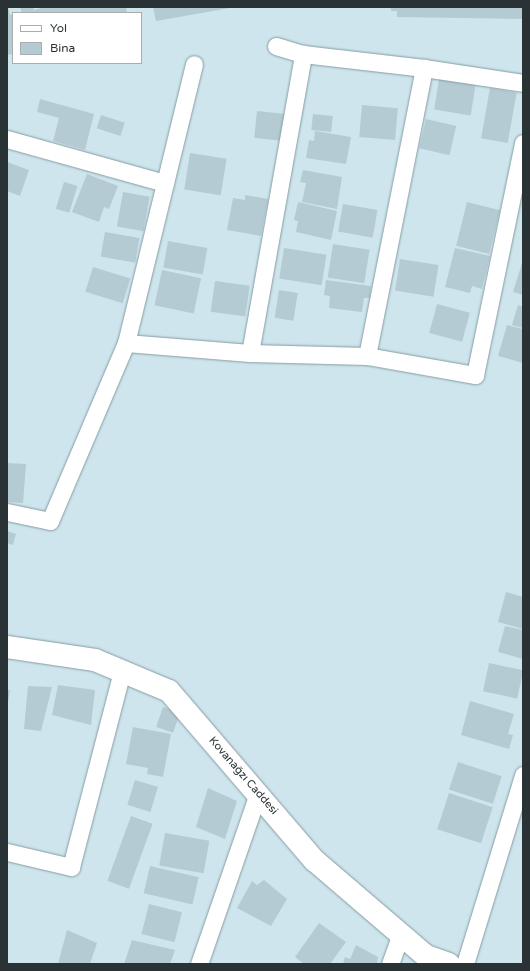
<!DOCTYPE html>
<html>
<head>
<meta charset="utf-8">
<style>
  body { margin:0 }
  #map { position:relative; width:530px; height:971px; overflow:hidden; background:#cee5ed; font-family:"Varela Round",sans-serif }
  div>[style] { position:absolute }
  .building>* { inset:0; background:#b5cbd3; transform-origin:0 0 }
  .roads { filter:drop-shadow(0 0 1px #869ca3) drop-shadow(0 0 1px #869ca3) }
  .street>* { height:17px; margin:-8.5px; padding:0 8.5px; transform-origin:8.5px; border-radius:8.5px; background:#fff }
  .secondary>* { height:22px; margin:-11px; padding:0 11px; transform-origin:11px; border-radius:11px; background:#fff }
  span { translate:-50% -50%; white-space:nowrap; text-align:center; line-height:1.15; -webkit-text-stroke:3.5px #fff; paint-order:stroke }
  .street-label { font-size:11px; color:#293235 }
  .frame { position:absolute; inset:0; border:8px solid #293235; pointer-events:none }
  .legend { position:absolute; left:12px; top:12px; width:130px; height:52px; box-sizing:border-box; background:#fff; border:1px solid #a9adae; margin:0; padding:5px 7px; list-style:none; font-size:12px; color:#293235 }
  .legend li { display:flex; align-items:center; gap:8px; height:20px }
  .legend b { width:20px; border:1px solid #a9adae }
</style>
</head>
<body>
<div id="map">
  <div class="building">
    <i style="clip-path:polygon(8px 7px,10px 15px,13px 14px,13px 54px,7px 55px)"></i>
    <i style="clip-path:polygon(20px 7px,33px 7px,34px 10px,46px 7px,126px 7px,127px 13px,22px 13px)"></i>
    <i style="clip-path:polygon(153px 7px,230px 7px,230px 8px,156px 21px)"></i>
    <i style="clip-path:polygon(391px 7px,523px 7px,523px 19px,397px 17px,397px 11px,391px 11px)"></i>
    <i style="left:439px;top:79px;width:37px;height:31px;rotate:9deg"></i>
    <i style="left:490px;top:88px;width:27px;height:51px;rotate:10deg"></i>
    <i style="clip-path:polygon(40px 99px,94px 114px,85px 150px,53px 141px,59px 118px,37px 112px)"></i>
    <i style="left:362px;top:105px;width:36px;height:32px;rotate:5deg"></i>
    <i style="left:257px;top:111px;width:29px;height:27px;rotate:6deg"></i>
    <i style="left:313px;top:114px;width:20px;height:16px;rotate:6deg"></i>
    <i style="left:101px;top:115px;width:25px;height:14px;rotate:18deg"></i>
    <i style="left:426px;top:119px;width:31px;height:30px;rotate:13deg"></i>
    <i style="clip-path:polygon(315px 131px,351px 137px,346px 164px,306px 158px,309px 140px,314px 141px)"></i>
    <i style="left:190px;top:153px;width:37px;height:37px;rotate:9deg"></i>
    <i style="clip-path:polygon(7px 162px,29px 170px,20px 196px,7px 191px)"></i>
    <i style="clip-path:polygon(303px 170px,342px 177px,337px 209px,302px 202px,306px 183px,300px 182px)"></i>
    <i style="clip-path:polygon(87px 174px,118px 186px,109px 209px,104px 207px,99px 222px,72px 212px)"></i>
    <i style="left:64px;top:182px;width:14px;height:28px;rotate:17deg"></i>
    <i style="left:123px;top:192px;width:27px;height:35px;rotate:10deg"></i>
    <i style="clip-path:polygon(245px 195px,268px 199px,261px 236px,227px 230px,233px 198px,245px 200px)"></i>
    <i style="clip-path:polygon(298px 202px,337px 211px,331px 240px,296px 232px,298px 221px,294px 220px)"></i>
    <i style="left:467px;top:202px;width:34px;height:45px;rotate:14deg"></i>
    <i style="left:343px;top:204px;width:35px;height:28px;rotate:10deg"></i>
    <i style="left:105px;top:232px;width:35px;height:25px;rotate:10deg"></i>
    <i style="left:168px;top:241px;width:40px;height:27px;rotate:10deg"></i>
    <i style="left:333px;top:244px;width:37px;height:34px;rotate:9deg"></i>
    <i style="left:284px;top:248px;width:43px;height:31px;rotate:9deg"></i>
    <i style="clip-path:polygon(455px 248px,490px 256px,482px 289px,472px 286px,470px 293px,445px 287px)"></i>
    <i style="left:400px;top:259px;width:39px;height:32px;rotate:9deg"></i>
    <i style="clip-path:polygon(523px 260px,523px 295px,513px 292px)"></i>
    <i style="left:93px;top:267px;width:39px;height:26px;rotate:17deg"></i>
    <i style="left:162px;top:270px;width:40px;height:36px;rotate:12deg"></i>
    <i style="clip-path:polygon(326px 280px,371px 286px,370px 298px,364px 298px,362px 312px,329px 308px,330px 296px,324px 295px)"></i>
    <i style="left:215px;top:281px;width:35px;height:31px;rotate:8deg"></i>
    <i style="left:279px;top:290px;width:19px;height:28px;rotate:9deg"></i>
    <i style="left:437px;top:304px;width:34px;height:30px;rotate:15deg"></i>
    <i style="clip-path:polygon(518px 305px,523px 307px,523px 328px,512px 325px)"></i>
    <i style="clip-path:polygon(507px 325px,523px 329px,523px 363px,498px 356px)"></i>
    <i style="clip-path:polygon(7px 463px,26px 464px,23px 503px,7px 502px)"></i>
    <i style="clip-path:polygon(7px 531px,16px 534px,13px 545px,7px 543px)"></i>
    <i style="clip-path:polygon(506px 592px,523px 597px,523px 629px,498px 622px)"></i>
    <i style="clip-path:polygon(505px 626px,523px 630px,523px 659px,498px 652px)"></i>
    <i style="left:489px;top:663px;width:35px;height:29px;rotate:12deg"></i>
    <i style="clip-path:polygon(58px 685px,95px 690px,91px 725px,52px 715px)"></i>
    <i style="clip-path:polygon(28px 686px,52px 687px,41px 731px,24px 729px)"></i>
    <i style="clip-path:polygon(7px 690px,10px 690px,8px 703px,7px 703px)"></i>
    <i style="clip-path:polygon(470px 701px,514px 714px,508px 734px,513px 735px,509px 749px,461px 735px)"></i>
    <i style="left:163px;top:707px;width:18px;height:21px;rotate:19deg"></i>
    <i style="clip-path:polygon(133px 727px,171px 734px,163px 777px,147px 774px,148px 768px,126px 764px)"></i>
    <i style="left:458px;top:762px;width:46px;height:29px;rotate:18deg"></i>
    <i style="left:135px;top:780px;width:24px;height:26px;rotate:17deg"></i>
    <i style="clip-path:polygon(208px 788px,237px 801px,225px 839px,196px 827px)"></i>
    <i style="left:449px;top:793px;width:46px;height:38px;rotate:18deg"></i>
    <i style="left:131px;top:816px;width:23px;height:69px;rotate:20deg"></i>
    <i style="left:165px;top:833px;width:45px;height:33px;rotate:10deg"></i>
    <i style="left:150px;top:866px;width:50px;height:28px;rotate:13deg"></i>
    <i style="clip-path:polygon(264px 880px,287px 899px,271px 926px,237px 908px,252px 881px,257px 885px)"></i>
    <i style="left:149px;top:904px;width:34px;height:31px;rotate:14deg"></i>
    <i style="clip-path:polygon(319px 923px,346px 942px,330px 964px,304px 964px,295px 957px)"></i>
    <i style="clip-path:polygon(67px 930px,97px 943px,90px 964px,58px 964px)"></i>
    <i style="clip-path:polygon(132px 940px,175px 950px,170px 964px,124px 964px)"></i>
    <i style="clip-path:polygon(356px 945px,378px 957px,377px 964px,343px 964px,345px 957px,350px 959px)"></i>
  </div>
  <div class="roads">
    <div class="street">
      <i style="left:276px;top:46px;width:28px;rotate:17deg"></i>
      <i style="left:303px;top:54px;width:122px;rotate:6.6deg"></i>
      <i style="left:424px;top:68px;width:100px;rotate:8.6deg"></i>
      <i style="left:7px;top:139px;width:164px;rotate:15.6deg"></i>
      <i style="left:126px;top:343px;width:287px;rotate:-76.3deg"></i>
      <i style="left:250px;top:353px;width:304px;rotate:-79.9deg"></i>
      <i style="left:367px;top:356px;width:294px;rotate:-78.8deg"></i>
      <i style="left:7px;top:512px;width:44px;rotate:11.8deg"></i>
      <i style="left:50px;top:521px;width:194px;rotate:-66.9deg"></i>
      <i style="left:126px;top:343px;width:124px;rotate:4.6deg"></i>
      <i style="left:250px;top:353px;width:117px;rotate:1.5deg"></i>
      <i style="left:367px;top:356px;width:110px;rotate:10deg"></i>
      <i style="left:475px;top:375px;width:237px;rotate:-78.3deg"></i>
      <i style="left:7px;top:852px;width:66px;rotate:13.2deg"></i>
      <i style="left:71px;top:867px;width:203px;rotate:-75.4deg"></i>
      <i style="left:199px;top:964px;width:180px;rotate:-70.9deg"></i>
      <i style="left:390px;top:964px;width:32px;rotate:-70deg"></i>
      <i style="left:465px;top:964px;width:198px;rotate:-72.9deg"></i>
    </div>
    <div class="secondary">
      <i style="left:7px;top:647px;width:89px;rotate:8.4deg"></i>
      <i style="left:95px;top:660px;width:80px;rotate:22.7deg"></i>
      <i style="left:169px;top:691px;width:223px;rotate:49.4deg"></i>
      <i style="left:314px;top:860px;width:148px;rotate:40.6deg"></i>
      <i style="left:426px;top:956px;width:24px;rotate:19deg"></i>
    </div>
  </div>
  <div class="street-label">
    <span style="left:243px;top:776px;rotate:49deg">Kovanağzı Caddesi</span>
  </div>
  <div class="frame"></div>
  <ul class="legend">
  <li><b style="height:5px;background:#fff"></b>Yol</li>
  <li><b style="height:11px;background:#b5cbd3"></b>Bina</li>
  </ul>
</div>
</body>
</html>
